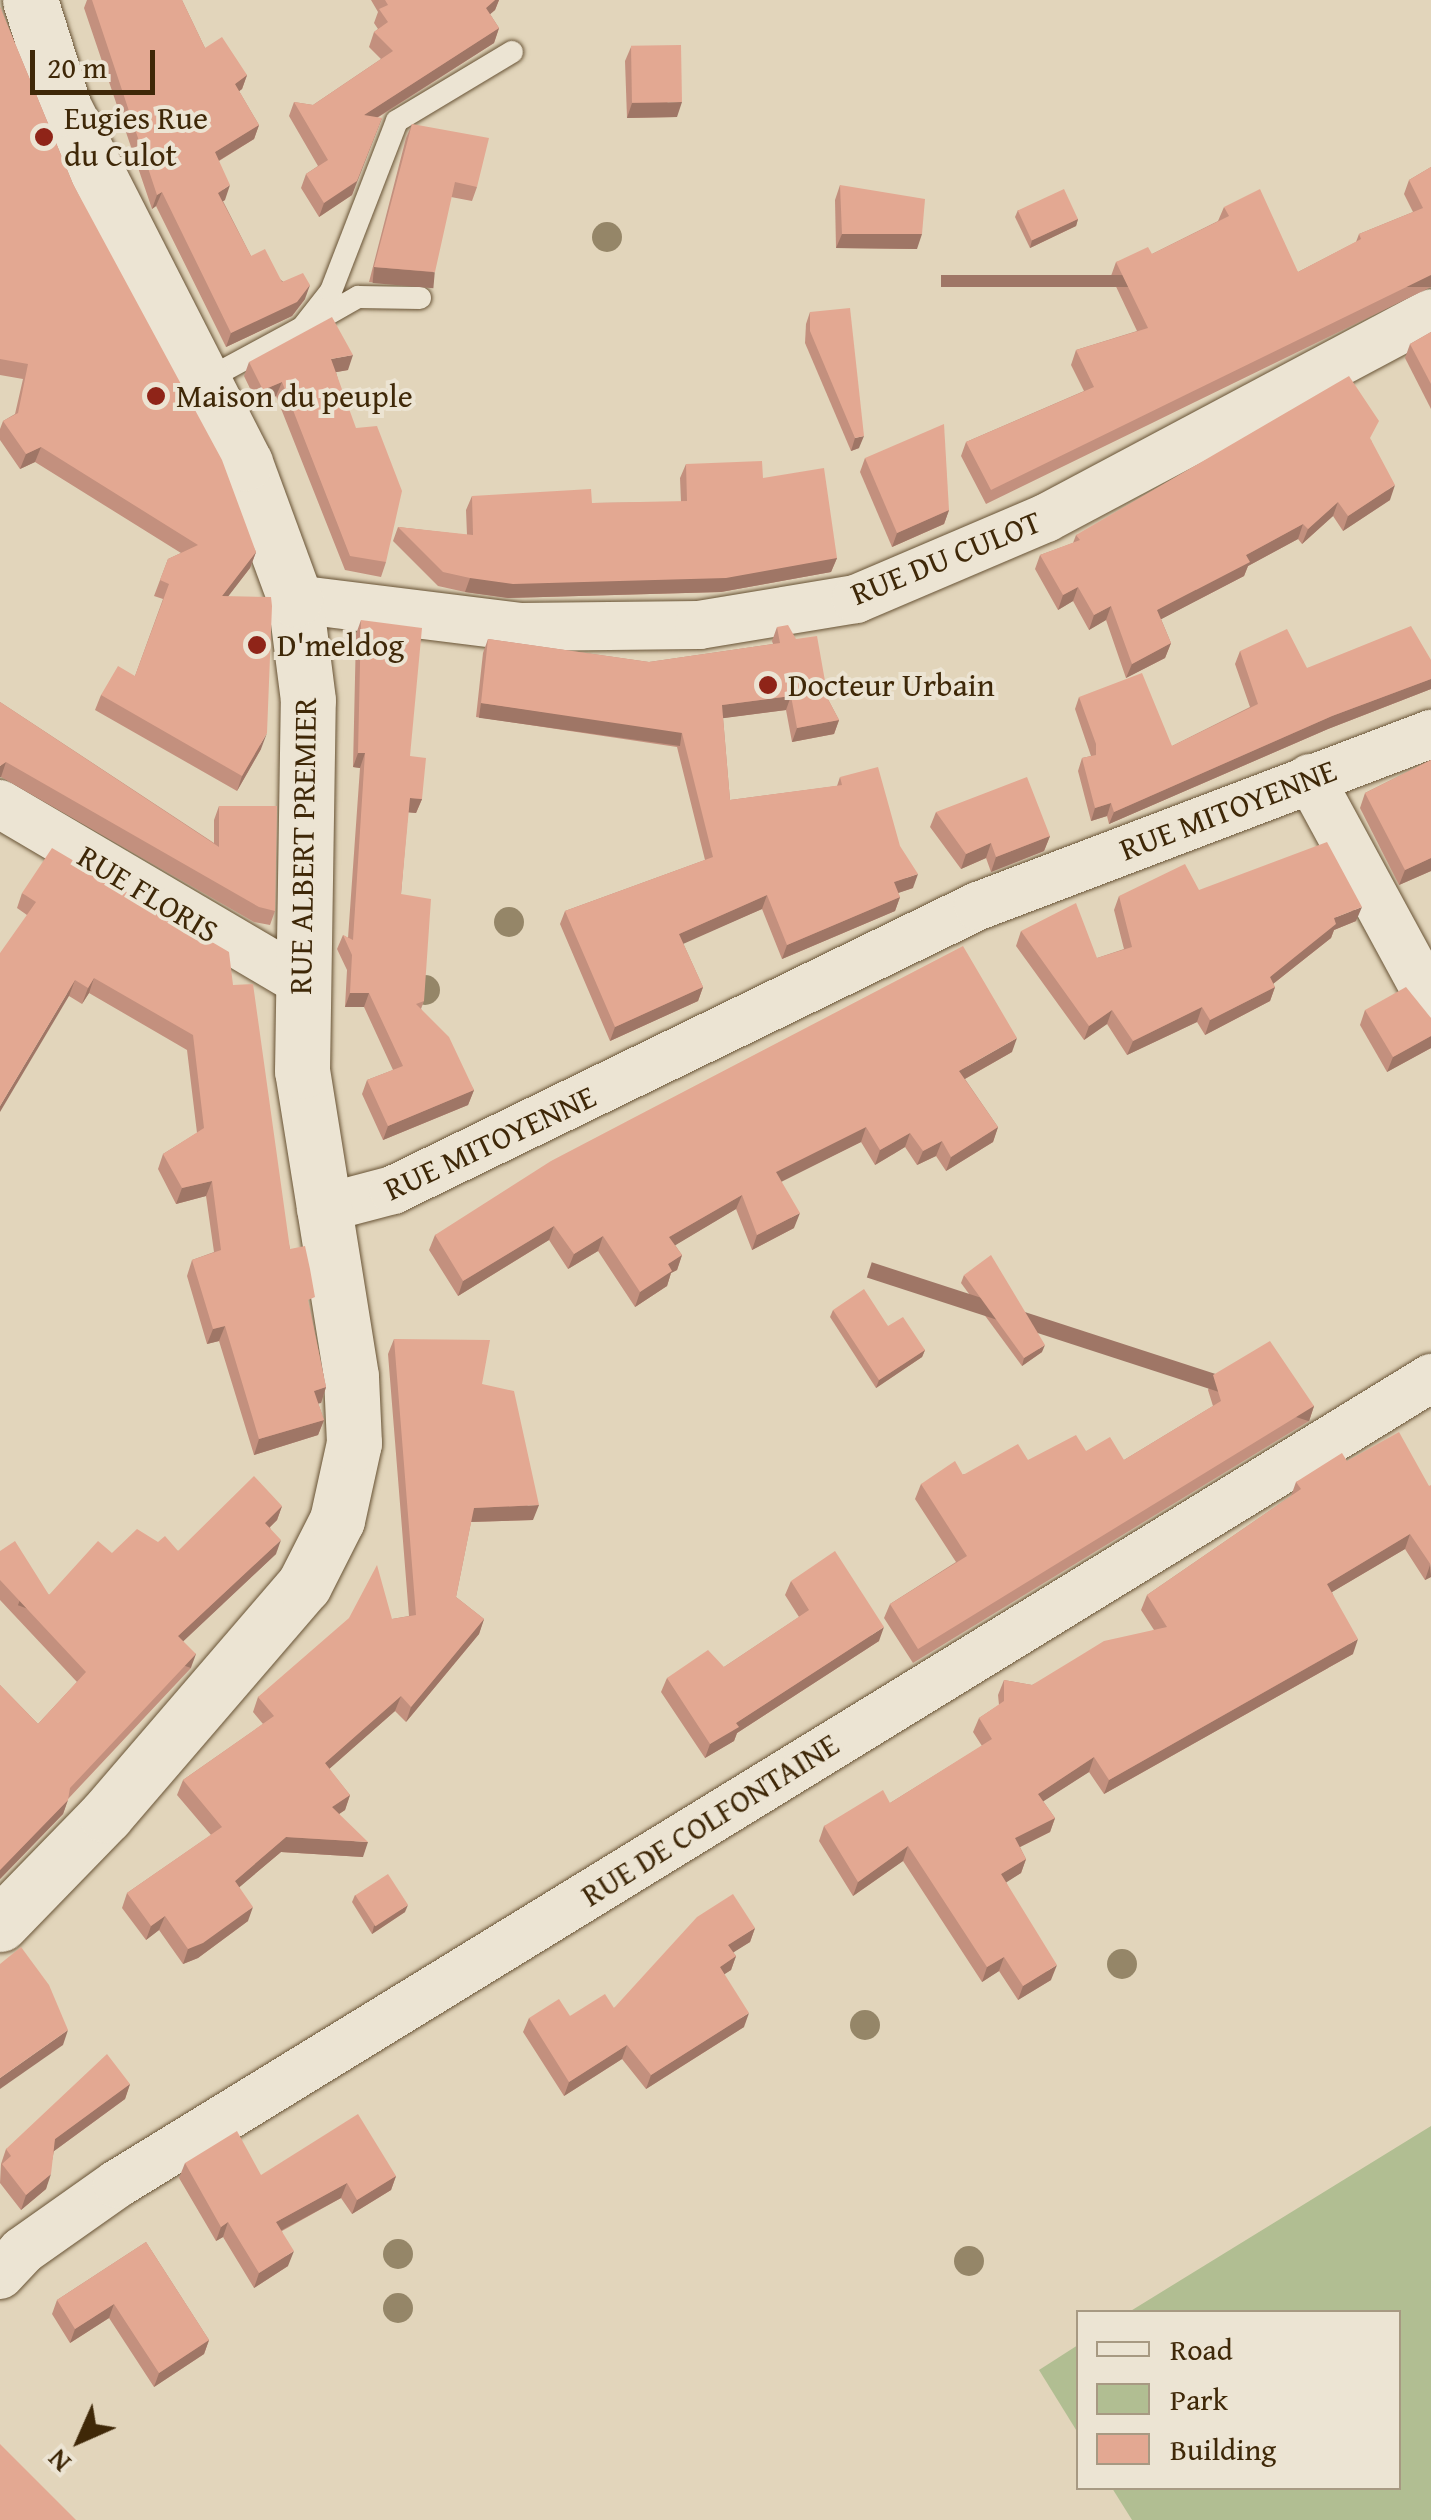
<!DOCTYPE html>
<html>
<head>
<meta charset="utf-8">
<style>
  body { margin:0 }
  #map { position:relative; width:1431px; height:2520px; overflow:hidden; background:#e2d5bb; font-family:"Gentium Book Plus",serif }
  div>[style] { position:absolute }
  .green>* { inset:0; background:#b1be92 }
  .roads { filter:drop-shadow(0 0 2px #685335) drop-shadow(0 0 2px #685335) }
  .service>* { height:22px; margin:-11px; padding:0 11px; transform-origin:11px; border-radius:11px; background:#ece4d3 }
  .minor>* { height:48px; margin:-24px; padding:0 24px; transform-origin:24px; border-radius:24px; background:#ece4d3 }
  .tertiary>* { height:55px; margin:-27.5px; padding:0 27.5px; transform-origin:27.5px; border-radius:27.5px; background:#ece4d3 }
  .trees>* { width:30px; height:30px; margin:-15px; border-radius:50%; background:#958668 }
  .wall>* { inset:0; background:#c3907e }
  .shaded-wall>* { inset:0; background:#9f7666; transform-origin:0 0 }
  .building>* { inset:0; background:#e3a892; transform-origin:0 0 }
  .dots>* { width:28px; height:28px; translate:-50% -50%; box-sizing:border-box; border:5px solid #ece4d3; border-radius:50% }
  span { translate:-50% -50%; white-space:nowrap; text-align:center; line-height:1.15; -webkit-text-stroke:8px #ece4d3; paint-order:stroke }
  .poi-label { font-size:32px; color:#3f2808 }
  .left { translate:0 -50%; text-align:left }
  .street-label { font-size:32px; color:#3f2808 }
  .legend { position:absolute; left:1076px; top:2310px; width:325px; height:180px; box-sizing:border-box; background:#ece4d3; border:2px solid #a79982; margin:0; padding:12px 18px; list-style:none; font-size:30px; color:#3f2808 }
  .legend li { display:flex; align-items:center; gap:20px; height:50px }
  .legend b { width:50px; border:2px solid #a79982 }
  .north { position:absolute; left:30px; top:2390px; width:100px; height:100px; -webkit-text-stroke:8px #ece4d3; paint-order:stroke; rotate:225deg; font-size:28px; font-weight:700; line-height:40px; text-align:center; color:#3f2808 }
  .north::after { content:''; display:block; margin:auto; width:35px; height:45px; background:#3f2808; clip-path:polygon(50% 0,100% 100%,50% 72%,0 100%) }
  .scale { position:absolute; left:30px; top:50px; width:125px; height:45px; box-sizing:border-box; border:5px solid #3f2808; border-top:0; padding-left:12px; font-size:30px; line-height:35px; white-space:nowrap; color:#3f2808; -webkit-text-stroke:8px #ece4d3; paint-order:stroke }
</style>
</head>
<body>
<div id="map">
  <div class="green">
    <i style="clip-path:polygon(1431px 2126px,1431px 2520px,1132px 2520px,1112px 2488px,1398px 2488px,1398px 2312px,1129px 2312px)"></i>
    <i style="clip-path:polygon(1078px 2345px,1078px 2433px,1039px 2370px)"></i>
  </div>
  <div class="roads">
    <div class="service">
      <i style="left:314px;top:322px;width:51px;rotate:-29.6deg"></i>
      <i style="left:358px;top:297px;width:62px;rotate:0.9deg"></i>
      <i style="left:202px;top:382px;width:114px;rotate:-28.4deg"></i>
      <i style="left:302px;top:328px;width:47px;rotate:-51.9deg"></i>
      <i style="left:331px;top:291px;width:182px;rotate:-68.8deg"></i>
      <i style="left:397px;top:121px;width:134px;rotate:-31deg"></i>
    </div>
    <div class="minor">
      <i style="left:295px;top:599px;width:226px;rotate:7.1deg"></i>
      <i style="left:519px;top:627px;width:180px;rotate:-0.6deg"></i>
      <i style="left:699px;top:625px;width:159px;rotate:-9.4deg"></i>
      <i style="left:856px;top:599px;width:207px;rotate:-23.1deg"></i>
      <i style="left:1046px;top:518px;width:436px;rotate:-28deg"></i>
      <i style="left:1310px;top:778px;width:254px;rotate:61.5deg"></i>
      <i style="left:0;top:804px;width:347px;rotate:30.5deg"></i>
      <i style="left:321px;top:1209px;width:74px;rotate:-14.8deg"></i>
      <i style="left:393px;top:1190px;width:650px;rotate:-25.9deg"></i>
      <i style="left:978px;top:906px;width:485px;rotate:-20.8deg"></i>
      <i style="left:0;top:2275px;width:33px;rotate:-47deg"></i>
      <i style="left:22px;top:2251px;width:116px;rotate:-35.2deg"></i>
      <i style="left:117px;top:2184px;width:1542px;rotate:-31.52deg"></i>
    </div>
    <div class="tertiary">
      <i style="left:0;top:1924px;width:152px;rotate:-45.8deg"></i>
      <i style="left:106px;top:1815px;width:303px;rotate:-49.3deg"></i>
      <i style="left:304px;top:1585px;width:73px;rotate:-63.1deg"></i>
      <i style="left:337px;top:1520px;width:79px;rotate:-77.6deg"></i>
      <i style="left:354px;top:1443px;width:67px;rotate:-92.6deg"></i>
      <i style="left:351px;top:1376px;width:309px;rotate:-99.1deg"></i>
      <i style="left:302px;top:1071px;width:371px;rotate:-89.1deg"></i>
      <i style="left:308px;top:700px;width:102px;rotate:-97.3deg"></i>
      <i style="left:295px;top:599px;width:145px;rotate:-110.2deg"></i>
      <i style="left:245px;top:463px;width:398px;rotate:-117deg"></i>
      <i style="left:64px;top:108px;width:113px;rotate:-107.5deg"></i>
    </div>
  </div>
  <div class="trees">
    <i style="left:607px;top:237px"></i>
    <i style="left:509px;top:922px"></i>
    <i style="left:425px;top:990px"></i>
    <i style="left:1122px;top:1964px"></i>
    <i style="left:865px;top:2025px"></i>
    <i style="left:398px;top:2254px"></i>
    <i style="left:969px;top:2261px"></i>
    <i style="left:398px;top:2308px"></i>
  </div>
  <div class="wall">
    <i style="clip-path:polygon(87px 0,182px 0,205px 48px,247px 75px,242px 89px,239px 91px,259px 125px,254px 139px,219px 161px,225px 200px,223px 201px,251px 256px,305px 299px,292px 316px,226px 347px,156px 206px,152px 209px,84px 8px)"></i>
    <i style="clip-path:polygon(371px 0,499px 0,495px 10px,490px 14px,499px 28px,494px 43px,377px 118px,352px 195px,319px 217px,301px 188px,306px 174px,318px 166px,289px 116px,294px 102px,313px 105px,381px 59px,369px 47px,374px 32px,378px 29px,374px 23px,378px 12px)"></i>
    <i style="clip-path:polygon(0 7px,73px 184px,256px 552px,250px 568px,228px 596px,261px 749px,237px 791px,95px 710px,101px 695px,135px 676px,163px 599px,154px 596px,168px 559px,181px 553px,35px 462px,20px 469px,0 440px,0 429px,3px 421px,15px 414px,23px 379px,0 375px)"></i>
    <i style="clip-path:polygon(631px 47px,677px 117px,627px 118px,625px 61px)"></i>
    <i style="clip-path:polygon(412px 124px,477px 187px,472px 201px,451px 197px,429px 287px,369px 282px,406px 138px)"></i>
    <i style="clip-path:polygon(1431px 167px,1431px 287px,986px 504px,961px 456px,966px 442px,1084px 391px,1071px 365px,1076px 350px,1137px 331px,1111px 276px,1116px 262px,1152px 254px,1218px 221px,1224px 207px,1298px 272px,1356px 242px,1359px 234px,1413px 212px,1404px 194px,1409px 180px)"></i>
    <i style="clip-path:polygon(840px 185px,917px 249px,836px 248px,835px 200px)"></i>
    <i style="clip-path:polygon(1018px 210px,1078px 219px,1076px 226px,1030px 248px,1015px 217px)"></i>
    <i style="clip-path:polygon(810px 312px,859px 448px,851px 451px,805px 343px,806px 324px)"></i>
    <i style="clip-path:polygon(1431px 332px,1431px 409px,1405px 358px,1410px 344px)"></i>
    <i style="clip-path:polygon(249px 362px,348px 370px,336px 372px,386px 562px,381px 577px,345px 570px,276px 396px,258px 405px,244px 376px)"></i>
    <i style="clip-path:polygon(1371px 440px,1390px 500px,1343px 531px,1333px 516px,1302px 544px,1298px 539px,1248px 566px,1244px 576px,1161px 619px,1171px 643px,1165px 658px,1126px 678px,1106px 620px,1089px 630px,1073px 601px,1058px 610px,1035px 569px,1040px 555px,1073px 543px,1076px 535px)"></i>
    <i style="clip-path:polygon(865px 458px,949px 510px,944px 524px,892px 547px,860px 472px)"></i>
    <i style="clip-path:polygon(686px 464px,763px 478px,837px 558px,831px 572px,721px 592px,508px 598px,465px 592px,438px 586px,393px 541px,398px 527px,467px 535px,466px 510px,472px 496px,592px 503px,681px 502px,680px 478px)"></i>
    <i style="clip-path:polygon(361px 620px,410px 756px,422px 799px,416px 813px,408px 812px,401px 894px,424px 1001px,421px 1009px,474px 1090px,468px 1105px,383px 1140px,362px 1094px,367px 1080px,393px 1070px,364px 1007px,345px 1007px,347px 970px,337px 949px,343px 935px,348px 938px,360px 768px,353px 767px,356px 634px)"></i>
    <i style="clip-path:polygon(777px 627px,822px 688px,839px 720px,834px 734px,792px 742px,786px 710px,723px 718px,730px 800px,837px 786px,840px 777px,913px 888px,898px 893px,900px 897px,895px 911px,782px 959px,762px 909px,683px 943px,703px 987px,698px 1001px,610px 1041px,560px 924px,565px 911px,705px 860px,677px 747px,476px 717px,483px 653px,488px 639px,649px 662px,773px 644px,772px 641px)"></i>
    <i style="clip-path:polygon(1240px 651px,1307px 668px,1431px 660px,1431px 689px,1328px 729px,1109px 824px,1107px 816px,1091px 821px,1078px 771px,1082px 758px,1091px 756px,1075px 709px,1079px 697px,1172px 746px,1250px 707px,1235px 664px)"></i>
    <i style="clip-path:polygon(0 702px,214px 843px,214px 820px,219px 806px,275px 911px,270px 925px,254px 922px,1px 777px)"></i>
    <i style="clip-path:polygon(1431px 760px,1431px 871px,1399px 885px,1360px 808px,1365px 793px)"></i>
    <i style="clip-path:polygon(936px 812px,1050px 836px,1044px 851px,991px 872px,986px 858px,961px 869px,930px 827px)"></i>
    <i style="clip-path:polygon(1199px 890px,1356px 921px,1334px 930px,1331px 938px,1273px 984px,1275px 987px,1270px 1001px,1205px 1035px,1197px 1022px,1127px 1055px,1107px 1024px,1084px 1040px,1016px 946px,1021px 931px,1097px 958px,1124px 949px,1114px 910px,1119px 896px)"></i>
    <i style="clip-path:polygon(22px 893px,233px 985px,290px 1249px,310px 1310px,326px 1387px,321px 1403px,318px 1403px,324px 1420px,318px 1435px,254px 1455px,219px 1341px,207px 1344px,187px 1276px,192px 1260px,214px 1252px,206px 1196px,176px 1204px,158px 1169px,163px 1154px,197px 1133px,187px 1050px,89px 993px,82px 1004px,69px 996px,27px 915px,17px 908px)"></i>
    <i style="clip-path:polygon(1365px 1010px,1431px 1018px,1431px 1048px,1387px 1072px,1360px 1025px)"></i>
    <i style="clip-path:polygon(1012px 1052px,965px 1079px,998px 1127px,993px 1142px,946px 1171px,936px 1156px,917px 1165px,905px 1147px,875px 1165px,861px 1142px,781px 1181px,794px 1228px,752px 1250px,736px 1209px,675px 1245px,682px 1255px,677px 1270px,671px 1273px,667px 1286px,635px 1307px,598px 1251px,568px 1269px,549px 1240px,458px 1296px,429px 1250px,435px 1235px)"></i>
    <i style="clip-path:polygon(964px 1275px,1042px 1352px,1022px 1366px,961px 1283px)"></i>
    <i style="clip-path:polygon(833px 1310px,888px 1326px,925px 1350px,922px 1357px,876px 1388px,830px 1317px)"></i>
    <i style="clip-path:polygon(394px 1339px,482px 1384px,533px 1520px,471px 1522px,456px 1597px,484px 1619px,479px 1634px,406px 1722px,395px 1711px,329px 1769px,350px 1795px,345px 1810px,339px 1814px,363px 1857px,281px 1852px,239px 1887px,248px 1921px,198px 1958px,183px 1964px,159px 1930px,146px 1940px,122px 1908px,127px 1893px,211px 1835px,177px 1795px,183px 1780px,263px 1724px,253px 1712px,258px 1697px,392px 1619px,409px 1616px,388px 1354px)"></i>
    <i style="clip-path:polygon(1213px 1375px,1314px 1406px,1309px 1421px,913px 1663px,884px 1618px,890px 1604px,956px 1562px,915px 1499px,921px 1484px,1028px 1460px,1086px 1451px,1124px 1460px,1213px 1406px,1208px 1390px)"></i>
    <i style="clip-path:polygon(1347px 1461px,1429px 1486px,1431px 1577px,1425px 1580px,1405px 1549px,1332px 1592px,1353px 1654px,1104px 1794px,1089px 1772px,1043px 1801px,1055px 1818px,1050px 1832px,1020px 1847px,1026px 1859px,1021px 1873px,1006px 1882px,1051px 1980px,1018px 2000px,999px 1971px,982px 1982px,903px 1861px,853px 1896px,819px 1841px,824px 1826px,890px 1803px,982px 1746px,973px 1732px,979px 1718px,999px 1705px,998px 1695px,1004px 1680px,1032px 1685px,1154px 1630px,1141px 1610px,1147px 1595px,1291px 1496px,1296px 1482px)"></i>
    <i style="clip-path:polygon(282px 1506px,277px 1520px,270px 1527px,276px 1554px,183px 1641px,191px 1668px,68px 1799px,63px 1814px,0 1879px,0 1685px,38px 1724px,77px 1682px,0 1600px,0 1551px,49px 1595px,112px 1553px,158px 1542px,178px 1551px)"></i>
    <i style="clip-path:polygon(791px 1581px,879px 1641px,737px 1733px,734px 1741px,705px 1758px,661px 1692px,667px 1678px,724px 1667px,799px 1617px,785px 1595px)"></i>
    <i style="clip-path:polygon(355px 1895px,405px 1912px,372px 1934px,352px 1902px)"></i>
    <i style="clip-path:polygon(755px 1928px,750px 1942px,733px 1952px,736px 1956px,731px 1970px,724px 1974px,744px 2027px,646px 2089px,622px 2059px,564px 2096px,523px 2032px,529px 2018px,570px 2016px,614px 2008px)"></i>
    <i style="clip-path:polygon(130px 2084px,125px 2099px,54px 2151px,46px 2189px,21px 2210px,0 2183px,1px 2164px,6px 2149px)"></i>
    <i style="clip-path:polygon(185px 2163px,261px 2175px,396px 2176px,391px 2190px,352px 2214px,341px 2198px,282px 2231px,288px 2266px,254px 2288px,223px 2237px,216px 2241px,179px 2178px)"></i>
    <i style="clip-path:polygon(146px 2242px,209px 2340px,204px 2354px,154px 2387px,109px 2318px,70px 2343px,52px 2314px,57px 2300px)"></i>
  </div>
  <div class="shaded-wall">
    <i style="clip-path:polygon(495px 0,499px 0,495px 10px,481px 22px,486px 8px)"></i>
    <i style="clip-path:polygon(499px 28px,494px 43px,359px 129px,364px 115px)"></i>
    <i style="clip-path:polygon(247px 75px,242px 89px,230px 98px,235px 84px)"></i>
    <i style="clip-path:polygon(682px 102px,677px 117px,627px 118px,632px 103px)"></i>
    <i style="clip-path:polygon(382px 118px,352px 195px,319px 217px,324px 203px)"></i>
    <i style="clip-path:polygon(259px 125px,254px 139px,210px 166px,215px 152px)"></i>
    <i style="clip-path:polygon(230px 185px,225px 200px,213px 207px,218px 193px)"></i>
    <i style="clip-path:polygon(162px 192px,156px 206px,152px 209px,157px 195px)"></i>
    <i style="clip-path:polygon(1078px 219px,1076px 226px,1030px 248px,1032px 240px)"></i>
    <i style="clip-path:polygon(842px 234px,922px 234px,917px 249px,836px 248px)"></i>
    <i style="left:374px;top:267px;width:61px;height:16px;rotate:5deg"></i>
    <i style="left:1431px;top:275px;width:12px;height:490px;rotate:90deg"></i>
    <i style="clip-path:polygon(310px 285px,305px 299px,292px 316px,226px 347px,231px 333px)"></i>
    <i style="clip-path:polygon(353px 355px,348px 370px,326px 374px,331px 359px)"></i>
    <i style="clip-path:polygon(282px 382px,276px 396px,258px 405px,263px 390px)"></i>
    <i style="clip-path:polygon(864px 436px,859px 448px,851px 451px,855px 438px)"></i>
    <i style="clip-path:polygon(41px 447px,35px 462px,20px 469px,26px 454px)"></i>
    <i style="clip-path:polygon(1395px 485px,1390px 500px,1343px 531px,1348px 516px)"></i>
    <i style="clip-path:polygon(1338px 502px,1333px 516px,1302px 544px,1308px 529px)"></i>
    <i style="clip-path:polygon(949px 510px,944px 524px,892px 547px,897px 533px)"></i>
    <i style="clip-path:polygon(1303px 524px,1298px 539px,1248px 566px,1244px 576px,1152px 624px,1157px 610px,1246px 555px)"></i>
    <i style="clip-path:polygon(256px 552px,250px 568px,217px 611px,222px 596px)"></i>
    <i style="clip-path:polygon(837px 558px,831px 572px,721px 592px,508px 598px,465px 592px,470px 578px)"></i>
    <i style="clip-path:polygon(1078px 587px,1073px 601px,1058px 610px,1063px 595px)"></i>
    <i style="clip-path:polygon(1111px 606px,1106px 620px,1089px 630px,1094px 615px)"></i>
    <i style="clip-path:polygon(1171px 643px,1165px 658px,1126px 678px,1132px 664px)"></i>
    <i style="clip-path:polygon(1431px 679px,1431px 689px,1328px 729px,1109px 824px,1114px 812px,1332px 716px)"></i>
    <i style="clip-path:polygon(791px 696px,786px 710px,717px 719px,722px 705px)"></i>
    <i style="left:481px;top:703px;width:203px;height:15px;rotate:8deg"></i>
    <i style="clip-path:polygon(839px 720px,834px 734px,792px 742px,797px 728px)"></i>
    <i style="clip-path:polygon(267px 733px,261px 749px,237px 791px,242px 776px)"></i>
    <i style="clip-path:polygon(358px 753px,365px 753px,360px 768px,353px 767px)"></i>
    <i style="clip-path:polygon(6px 762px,1px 777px,0 777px,0 766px)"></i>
    <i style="clip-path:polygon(410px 798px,422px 799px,416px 813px,404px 812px)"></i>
    <i style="clip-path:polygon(1111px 803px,1107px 816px,1091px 821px,1095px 808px)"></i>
    <i style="clip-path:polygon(1050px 836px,1044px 851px,991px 872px,996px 857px)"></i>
    <i style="clip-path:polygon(991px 843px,986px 858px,961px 869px,966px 854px)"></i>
    <i style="clip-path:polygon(1431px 858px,1431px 871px,1399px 885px,1405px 870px)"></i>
    <i style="clip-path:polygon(918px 874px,913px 888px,889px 896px,894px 882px)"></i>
    <i style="clip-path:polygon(767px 895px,762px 909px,674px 948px,679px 934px)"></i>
    <i style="clip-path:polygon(900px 897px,895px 911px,782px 959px,787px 945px)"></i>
    <i style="clip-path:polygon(1362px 907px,1356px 921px,1334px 930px,1331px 938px,1264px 991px,1270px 977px,1334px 918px)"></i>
    <i style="clip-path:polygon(94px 978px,89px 993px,82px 1004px,88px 988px)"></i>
    <i style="clip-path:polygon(75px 980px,69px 996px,0 1112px,0 1106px)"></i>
    <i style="clip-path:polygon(703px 987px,698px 1001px,610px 1041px,615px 1027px)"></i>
    <i style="clip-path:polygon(1275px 987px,1270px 1001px,1205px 1035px,1210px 1020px)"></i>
    <i style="clip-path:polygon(350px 993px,369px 993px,364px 1007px,345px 1007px)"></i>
    <i style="clip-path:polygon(1202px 1007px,1197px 1022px,1127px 1055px,1133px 1041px)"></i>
    <i style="clip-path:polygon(1112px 1010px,1107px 1024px,1084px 1040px,1089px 1026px)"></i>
    <i style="clip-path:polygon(1431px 1036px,1431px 1048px,1387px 1072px,1393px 1057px)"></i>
    <i style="clip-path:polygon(1017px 1038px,1012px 1052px,954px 1085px,959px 1071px)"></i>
    <i style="clip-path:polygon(474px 1090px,468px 1105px,383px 1140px,388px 1126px)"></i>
    <i style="clip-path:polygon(866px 1127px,861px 1142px,771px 1187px,776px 1172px)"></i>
    <i style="clip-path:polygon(998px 1127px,993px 1142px,946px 1171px,951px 1157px)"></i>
    <i style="clip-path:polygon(910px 1133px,905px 1147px,875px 1165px,880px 1150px)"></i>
    <i style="clip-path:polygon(942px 1141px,936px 1156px,917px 1165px,923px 1151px)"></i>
    <i style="clip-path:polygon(212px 1181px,206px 1196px,176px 1204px,182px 1188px)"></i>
    <i style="clip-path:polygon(742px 1195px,736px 1209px,664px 1252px,669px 1237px)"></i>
    <i style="clip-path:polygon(800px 1213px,794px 1228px,752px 1250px,757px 1235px)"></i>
    <i style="clip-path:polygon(554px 1226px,549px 1240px,458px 1296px,463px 1281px)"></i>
    <i style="clip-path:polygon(603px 1236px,598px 1251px,568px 1269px,574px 1254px)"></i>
    <i style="clip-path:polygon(682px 1255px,677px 1270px,671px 1273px,667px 1286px,635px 1307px,640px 1292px,668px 1264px)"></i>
    <i style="clip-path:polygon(225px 1326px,219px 1341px,207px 1344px,213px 1329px)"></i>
    <i style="clip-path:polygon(1045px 1345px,1042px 1352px,1022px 1366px,1024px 1358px)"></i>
    <i style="clip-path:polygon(925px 1350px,922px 1357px,876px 1388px,879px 1380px)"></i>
    <i style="clip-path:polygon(326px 1387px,321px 1403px,308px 1406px,314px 1391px)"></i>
    <i style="left:1314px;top:1406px;width:16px;height:465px;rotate:108deg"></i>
    <i style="clip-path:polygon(324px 1420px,318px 1435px,254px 1455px,259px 1439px)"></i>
    <i style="clip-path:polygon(539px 1505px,533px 1520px,469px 1522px,474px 1508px)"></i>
    <i style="clip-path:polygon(282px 1506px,277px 1520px,260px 1537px,265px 1523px)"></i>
    <i style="clip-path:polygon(1410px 1534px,1405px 1549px,1322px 1598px,1327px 1584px)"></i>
    <i style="clip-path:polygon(281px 1540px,276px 1554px,173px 1651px,178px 1636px)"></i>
    <i style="clip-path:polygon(1430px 1565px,1431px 1577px,1425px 1580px)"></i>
    <i style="clip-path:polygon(484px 1619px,479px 1634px,406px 1722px,411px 1707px)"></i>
    <i style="clip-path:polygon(884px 1627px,879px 1641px,737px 1733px,734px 1741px,705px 1758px,710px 1744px,736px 1723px)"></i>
    <i style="clip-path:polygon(1358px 1639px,1353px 1654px,1104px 1794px,1109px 1780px)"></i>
    <i style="left:196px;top:1654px;width:15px;height:184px;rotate:110deg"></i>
    <i style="clip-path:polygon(401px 1696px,395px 1711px,319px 1778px,325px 1763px)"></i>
    <i style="clip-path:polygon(1094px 1757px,1089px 1772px,1033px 1808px,1038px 1794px)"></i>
    <i style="clip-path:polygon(350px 1795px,345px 1810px,327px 1822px,332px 1807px)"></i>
    <i style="clip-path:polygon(68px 1800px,63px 1814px,0 1879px,0 1870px)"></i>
    <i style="clip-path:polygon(1055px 1818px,1050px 1832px,1010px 1852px,1015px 1838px)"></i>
    <i style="clip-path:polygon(286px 1837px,368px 1842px,363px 1857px,281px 1852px,229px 1896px,235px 1881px)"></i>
    <i style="clip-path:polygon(908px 1846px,903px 1861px,853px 1896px,858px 1882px)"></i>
    <i style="clip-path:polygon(1026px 1859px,1021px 1873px,996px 1889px,1001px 1874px)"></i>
    <i style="clip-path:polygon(408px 1905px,405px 1912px,372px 1934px,374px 1926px)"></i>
    <i style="clip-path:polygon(253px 1907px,248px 1921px,198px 1958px,183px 1964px,188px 1949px)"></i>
    <i style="clip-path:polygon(165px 1916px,159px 1930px,146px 1940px,151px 1926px)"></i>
    <i style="clip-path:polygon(755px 1928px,750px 1942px,723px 1959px,728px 1945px)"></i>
    <i style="clip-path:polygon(736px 1956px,731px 1970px,714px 1981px,720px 1967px)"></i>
    <i style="clip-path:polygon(1004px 1957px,999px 1971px,982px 1982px,987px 1967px)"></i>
    <i style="clip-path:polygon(1057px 1965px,1051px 1980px,1018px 2000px,1023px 1986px)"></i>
    <i style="clip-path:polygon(749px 2013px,744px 2027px,646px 2089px,651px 2075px)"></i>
    <i style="clip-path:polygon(68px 2030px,63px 2045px,0 2089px,0 2078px)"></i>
    <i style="clip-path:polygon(627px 2045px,622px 2059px,564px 2096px,569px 2082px)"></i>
    <i style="clip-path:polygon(130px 2084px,125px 2099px,50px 2154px,55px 2139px)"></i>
    <i style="clip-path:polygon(51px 2174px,46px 2189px,21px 2210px,26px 2195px)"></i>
    <i style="clip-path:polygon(396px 2176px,391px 2190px,352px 2214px,357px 2200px)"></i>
    <i style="clip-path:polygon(347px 2183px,341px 2198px,271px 2236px,276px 2222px)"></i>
    <i style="clip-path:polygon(228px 2222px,223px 2237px,216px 2241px,221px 2227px)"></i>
    <i style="clip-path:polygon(294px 2251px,288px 2266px,254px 2288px,259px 2273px)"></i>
    <i style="clip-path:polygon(114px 2304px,109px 2318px,70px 2343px,75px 2329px)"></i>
    <i style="clip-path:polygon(209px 2340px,204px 2354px,154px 2387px,159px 2373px)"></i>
  </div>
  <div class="building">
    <i style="clip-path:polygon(92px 0,182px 0,205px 48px,222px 37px,247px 75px,235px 84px,259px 125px,215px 152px,230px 185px,218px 193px,251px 256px,265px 249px,282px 282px,303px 273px,310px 285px,297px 302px,231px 333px,162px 192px,157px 195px)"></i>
    <i style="clip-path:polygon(385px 0,495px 0,486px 8px,499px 28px,364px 115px,382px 118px,357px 181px,324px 203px,306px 174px,328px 160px,294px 102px,313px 105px,393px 51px,374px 32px,388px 22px,379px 9px,388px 5px)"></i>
    <i style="clip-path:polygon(0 7px,73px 184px,222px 460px,256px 552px,222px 596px,271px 597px,272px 606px,267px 733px,242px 776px,101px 695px,118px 666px,135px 676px,169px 584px,160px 580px,168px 559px,198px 545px,41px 447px,26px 454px,3px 421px,18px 413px,28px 364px,0 359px)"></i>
    <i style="left:681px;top:45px;width:57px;height:50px;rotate:89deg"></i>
    <i style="clip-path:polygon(412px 124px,489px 138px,477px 187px,455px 182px,435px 272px,374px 267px)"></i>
    <i style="clip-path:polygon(1431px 167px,1431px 275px,991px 490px,966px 442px,1094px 387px,1076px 350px,1148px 328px,1116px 262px,1148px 247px,1152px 254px,1229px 216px,1224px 207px,1260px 189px,1298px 272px,1361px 239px,1359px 234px,1423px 208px,1409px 180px)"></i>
    <i style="clip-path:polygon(840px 185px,925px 199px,922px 234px,842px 234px)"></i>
    <i style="left:1064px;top:189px;width:33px;height:51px;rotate:65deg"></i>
    <i style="clip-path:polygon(850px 308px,864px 436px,855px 438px,810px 331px,810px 312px)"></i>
    <i style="clip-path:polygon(332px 317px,353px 355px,331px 359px,356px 428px,377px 426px,402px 491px,386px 562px,350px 556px,282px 382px,263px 390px,249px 362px)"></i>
    <i style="clip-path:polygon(1431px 332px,1431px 384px,1410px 344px)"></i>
    <i style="clip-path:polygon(1349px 376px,1379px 421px,1370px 438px,1395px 485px,1348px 516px,1338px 502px,1308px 529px,1303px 524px,1246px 555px,1250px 562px,1157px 610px,1171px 643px,1132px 664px,1111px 606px,1094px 615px,1078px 587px,1063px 595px,1040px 555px,1080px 540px,1076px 535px)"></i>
    <i style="clip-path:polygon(944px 424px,949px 510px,897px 533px,865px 458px)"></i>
    <i style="clip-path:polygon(762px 461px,763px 478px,824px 468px,837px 558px,726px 578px,513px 584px,470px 578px,443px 572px,398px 527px,473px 535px,472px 496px,591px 489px,592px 503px,687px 501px,686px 464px)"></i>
    <i style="clip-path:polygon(361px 620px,422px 628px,410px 756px,426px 758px,422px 799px,410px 798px,401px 894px,431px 899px,424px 1001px,416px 1004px,449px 1037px,474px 1090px,388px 1126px,367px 1080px,403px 1066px,369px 993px,350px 993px,352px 955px,343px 935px,353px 940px,365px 753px,358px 753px)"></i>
    <i style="clip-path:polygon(788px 625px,796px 639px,817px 636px,825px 681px,819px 682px,839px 720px,797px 728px,791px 696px,722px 705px,730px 800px,842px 785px,840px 777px,878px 767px,900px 846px,918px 874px,894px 882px,900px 897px,787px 945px,767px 895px,679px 934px,703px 987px,615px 1027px,565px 911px,713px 857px,682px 733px,481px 703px,488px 639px,649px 662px,780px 643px,777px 627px)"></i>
    <i style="clip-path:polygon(1411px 626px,1431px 660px,1431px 679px,1332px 716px,1114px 812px,1111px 803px,1095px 808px,1082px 758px,1096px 755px,1096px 744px,1079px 697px,1142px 673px,1172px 746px,1258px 704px,1240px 651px,1287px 629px,1307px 668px)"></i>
    <i style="clip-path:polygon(0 702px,219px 847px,219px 806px,277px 806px,275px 911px,259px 907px,6px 762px,0 766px)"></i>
    <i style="clip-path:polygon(1431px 760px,1431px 858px,1405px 870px,1365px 793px)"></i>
    <i style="clip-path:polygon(1027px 777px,1050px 836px,996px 857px,991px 843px,966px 854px,936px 812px)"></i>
    <i style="clip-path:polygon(1327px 842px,1362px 907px,1334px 918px,1336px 924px,1270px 977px,1275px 987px,1210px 1020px,1202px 1007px,1133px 1041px,1112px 1010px,1089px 1026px,1021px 931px,1076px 903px,1097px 958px,1132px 947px,1119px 896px,1185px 864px,1199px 890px)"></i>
    <i style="clip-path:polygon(52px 848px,229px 952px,233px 985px,253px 984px,290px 1249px,305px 1246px,310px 1269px,315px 1297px,308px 1300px,326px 1387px,314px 1391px,324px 1420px,259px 1439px,225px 1326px,213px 1329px,192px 1260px,221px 1250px,212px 1181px,182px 1188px,163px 1154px,204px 1128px,193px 1035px,94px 978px,88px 988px,75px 980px,0 1106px,0 953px,36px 902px,22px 893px)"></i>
    <i style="clip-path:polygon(963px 946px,1017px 1038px,959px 1071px,998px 1127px,951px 1157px,942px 1141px,923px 1151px,910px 1133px,880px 1150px,866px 1127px,776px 1172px,800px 1213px,757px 1235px,742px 1195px,669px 1237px,682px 1255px,668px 1264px,672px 1271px,640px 1292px,603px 1236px,574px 1254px,554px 1226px,463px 1281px,435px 1235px,551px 1161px)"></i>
    <i style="clip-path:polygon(1406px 987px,1431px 1018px,1431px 1036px,1393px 1057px,1365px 1010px)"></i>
    <i style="clip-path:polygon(991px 1255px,1045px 1345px,1024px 1358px,964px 1275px)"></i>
    <i style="clip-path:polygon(864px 1289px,888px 1326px,903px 1317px,925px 1350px,879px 1380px,833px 1310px)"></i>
    <i style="clip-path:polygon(394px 1339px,490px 1340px,482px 1384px,514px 1391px,539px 1505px,474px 1508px,456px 1597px,484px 1619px,411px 1707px,401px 1696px,325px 1763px,350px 1795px,332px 1807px,368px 1842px,286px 1837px,235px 1881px,253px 1907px,203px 1943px,188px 1949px,165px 1916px,151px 1926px,127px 1893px,222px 1827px,183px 1780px,274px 1716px,258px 1697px,349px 1618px,377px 1565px,392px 1619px,416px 1615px)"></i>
    <i style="clip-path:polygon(1270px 1341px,1314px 1406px,918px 1649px,890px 1604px,967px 1556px,921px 1484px,955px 1461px,963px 1475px,1018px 1444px,1028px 1460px,1076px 1435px,1086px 1451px,1110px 1437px,1124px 1460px,1221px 1401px,1213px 1375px)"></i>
    <i style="clip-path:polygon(1399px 1432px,1429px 1486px,1431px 1485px,1431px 1565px,1410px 1534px,1327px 1584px,1358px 1639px,1109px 1780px,1094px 1757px,1038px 1794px,1055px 1818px,1015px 1838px,1026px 1859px,1001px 1874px,1057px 1965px,1023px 1986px,1004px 1957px,987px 1967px,908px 1846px,858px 1882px,824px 1826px,883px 1790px,890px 1803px,992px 1739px,979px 1718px,1004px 1701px,1004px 1680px,1032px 1685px,1104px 1641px,1167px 1627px,1147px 1595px,1301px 1489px,1296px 1482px,1342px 1453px,1347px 1461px)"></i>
    <i style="clip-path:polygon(254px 1476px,282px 1506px,265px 1523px,281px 1540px,178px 1636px,196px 1654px,70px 1788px,68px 1800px,0 1870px,0 1685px,38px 1724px,86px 1672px,0 1580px,0 1551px,15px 1541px,49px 1595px,98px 1541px,112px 1553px,137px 1529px,158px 1542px,165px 1536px,178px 1551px)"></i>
    <i style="clip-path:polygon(835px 1551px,884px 1627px,736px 1723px,739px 1727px,710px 1744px,667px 1678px,708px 1650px,724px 1667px,809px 1610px,791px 1581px)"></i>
    <i style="left:388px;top:1874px;width:37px;height:39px;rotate:57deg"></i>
    <i style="clip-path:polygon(733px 1894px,755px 1928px,728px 1945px,736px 1956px,720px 1967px,749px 2013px,651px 2075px,627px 2045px,569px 2082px,529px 2018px,559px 1999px,570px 2016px,605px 1994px,614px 2008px,697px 1917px)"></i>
    <i style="clip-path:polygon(21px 1947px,49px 1985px,68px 2030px,0 2078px,0 1964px)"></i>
    <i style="clip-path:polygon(107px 2054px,130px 2084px,55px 2139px,51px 2174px,26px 2195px,2px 2164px,11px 2156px,6px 2149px)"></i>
    <i style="clip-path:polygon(358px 2114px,396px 2176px,357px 2200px,347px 2183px,276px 2222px,294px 2251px,259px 2273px,228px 2222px,221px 2227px,185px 2163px,237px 2131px,261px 2175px)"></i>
    <i style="clip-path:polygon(146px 2242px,209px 2340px,159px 2373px,114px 2304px,75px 2329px,57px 2300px)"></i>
    <i style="clip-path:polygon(0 2444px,76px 2520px,0 2520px)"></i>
  </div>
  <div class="dots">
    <i style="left:44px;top:137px;background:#8f2418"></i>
    <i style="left:156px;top:396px;background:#8f2418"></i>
    <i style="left:257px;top:645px;background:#8f2418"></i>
    <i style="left:768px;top:685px;background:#8f2418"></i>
  </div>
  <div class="poi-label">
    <span class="left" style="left:64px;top:137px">Eugies Rue<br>du Culot</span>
    <span class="left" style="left:176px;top:396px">Maison du peuple</span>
    <span class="left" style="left:277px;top:645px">D'meldog</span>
    <span class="left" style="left:788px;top:685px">Docteur Urbain</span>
  </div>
  <div class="street-label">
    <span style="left:946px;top:558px;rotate:-22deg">RUE DU CULOT</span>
    <span style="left:1228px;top:810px;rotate:-21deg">RUE MITOYENNE</span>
    <span style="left:303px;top:846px;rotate:-89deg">RUE ALBERT PREMIER</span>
    <span style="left:148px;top:894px;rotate:31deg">RUE FLORIS</span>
    <span style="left:490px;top:1143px;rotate:-25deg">RUE MITOYENNE</span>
    <span style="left:710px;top:1820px;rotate:-32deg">RUE DE COLFONTAINE</span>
  </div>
  <ul class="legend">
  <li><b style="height:12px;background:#ece4d3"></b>Road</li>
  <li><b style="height:28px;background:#b1be92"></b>Park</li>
  <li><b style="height:28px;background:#e3a892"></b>Building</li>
  </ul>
  <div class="north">N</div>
  <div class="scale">20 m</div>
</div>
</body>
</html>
